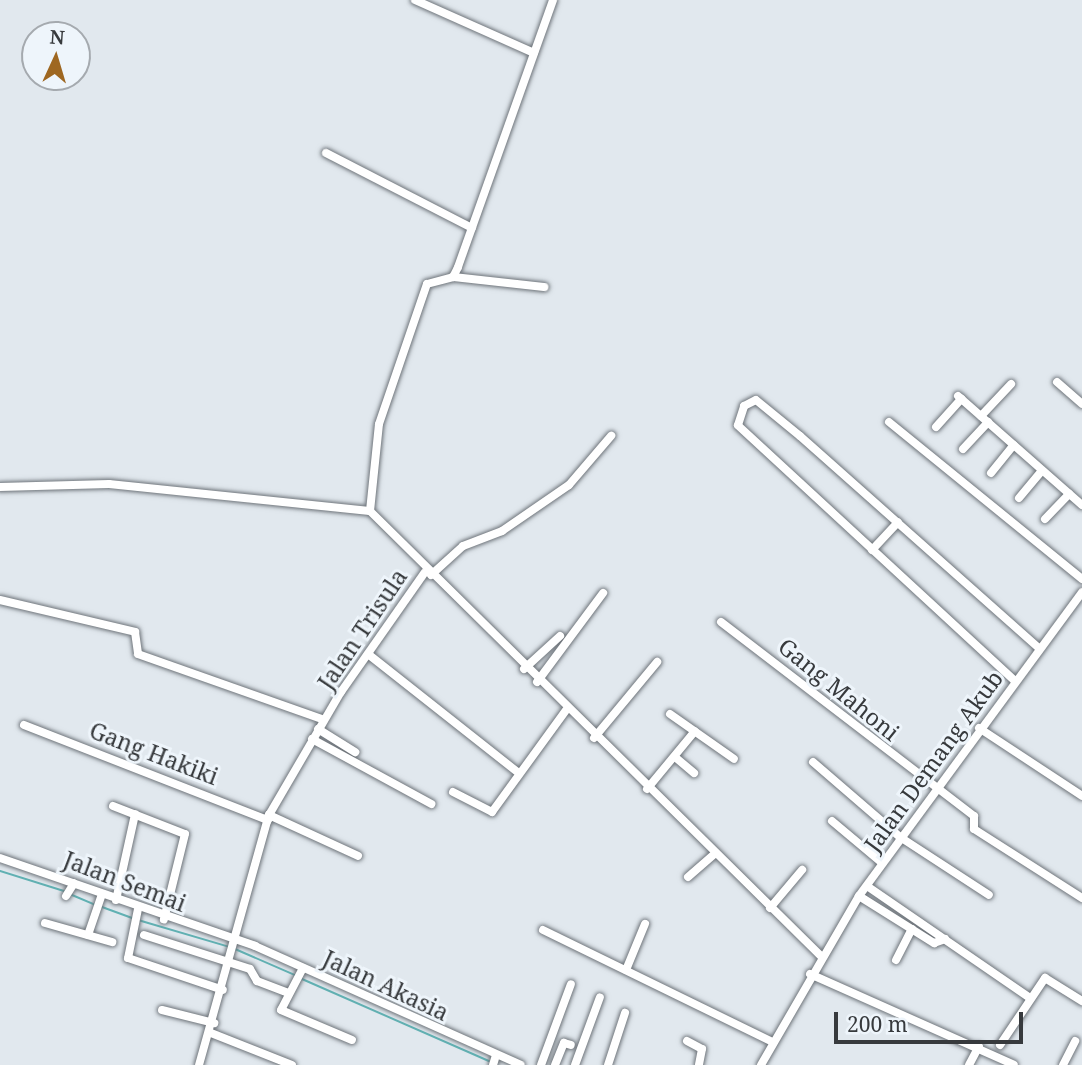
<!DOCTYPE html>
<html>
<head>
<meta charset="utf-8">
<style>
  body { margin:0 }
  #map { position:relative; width:1082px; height:1065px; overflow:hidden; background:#e1e8ee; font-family:"Noto Serif",serif }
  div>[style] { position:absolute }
  .stream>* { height:2px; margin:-1px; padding:0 1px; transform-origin:1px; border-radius:1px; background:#61b1b3 }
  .roads { filter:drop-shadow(0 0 2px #6e747a) drop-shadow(0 0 2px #6e747a) }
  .minor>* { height:8px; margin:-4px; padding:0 4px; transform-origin:4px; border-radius:4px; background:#fff }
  span { translate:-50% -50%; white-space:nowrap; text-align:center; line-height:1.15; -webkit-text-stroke:6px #eef5fb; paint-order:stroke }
  .street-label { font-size:23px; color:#373a3d }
  .north { position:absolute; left:21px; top:21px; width:70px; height:70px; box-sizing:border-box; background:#eef5fb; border:2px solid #a5aaaf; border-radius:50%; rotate:4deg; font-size:19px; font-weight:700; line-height:28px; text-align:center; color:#373a3d }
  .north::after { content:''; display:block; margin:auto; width:24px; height:32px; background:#9e6721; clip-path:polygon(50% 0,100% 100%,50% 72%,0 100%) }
  .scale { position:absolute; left:834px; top:1012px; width:189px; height:32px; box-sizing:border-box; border:4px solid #373a3d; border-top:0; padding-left:9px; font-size:21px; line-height:24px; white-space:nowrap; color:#373a3d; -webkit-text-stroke:5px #eef5fb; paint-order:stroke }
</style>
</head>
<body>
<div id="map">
  <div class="stream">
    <i style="left:0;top:871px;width:67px;rotate:17.4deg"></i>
    <i style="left:72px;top:895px;width:26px;rotate:23deg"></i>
    <i style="left:102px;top:907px;width:32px;rotate:20deg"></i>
    <i style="left:138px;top:920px;width:96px;rotate:16.4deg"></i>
    <i style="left:235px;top:949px;width:68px;rotate:23.5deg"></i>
    <i style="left:302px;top:979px;width:204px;rotate:23.7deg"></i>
  </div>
  <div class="roads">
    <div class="minor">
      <i style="left:415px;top:0;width:130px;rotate:24deg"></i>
      <i style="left:326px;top:153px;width:164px;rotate:27.2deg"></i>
      <i style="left:453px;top:277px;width:92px;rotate:6.3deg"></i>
      <i style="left:1057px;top:382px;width:33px;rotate:41deg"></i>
      <i style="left:958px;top:396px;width:165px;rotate:41.3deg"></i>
      <i style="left:981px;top:416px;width:44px;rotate:-46.8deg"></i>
      <i style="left:889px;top:422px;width:249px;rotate:39.1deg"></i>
      <i style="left:936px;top:427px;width:38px;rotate:-48deg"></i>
      <i style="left:963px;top:449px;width:37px;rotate:-47deg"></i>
      <i style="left:991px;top:473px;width:36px;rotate:-51deg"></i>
      <i style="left:0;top:487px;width:109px;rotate:-1.6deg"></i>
      <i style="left:109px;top:484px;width:262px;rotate:5.9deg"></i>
      <i style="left:370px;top:511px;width:634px;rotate:44.62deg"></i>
      <i style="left:1019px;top:498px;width:35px;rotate:-50deg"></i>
      <i style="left:370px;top:511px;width:87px;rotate:-84.1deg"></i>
      <i style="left:379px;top:424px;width:148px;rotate:-71.1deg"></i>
      <i style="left:427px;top:284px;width:27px;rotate:-15deg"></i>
      <i style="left:453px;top:277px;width:11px;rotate:-63deg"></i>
      <i style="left:458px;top:267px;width:283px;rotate:-70.4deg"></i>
      <i style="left:1045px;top:519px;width:35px;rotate:-46deg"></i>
      <i style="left:872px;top:550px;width:38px;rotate:-47deg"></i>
      <i style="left:431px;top:575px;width:43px;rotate:-42.2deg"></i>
      <i style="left:463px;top:546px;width:42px;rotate:-21deg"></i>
      <i style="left:502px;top:531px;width:81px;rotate:-34.5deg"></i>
      <i style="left:569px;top:485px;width:65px;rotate:-49.4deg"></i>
      <i style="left:0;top:600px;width:139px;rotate:13.3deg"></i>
      <i style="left:135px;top:632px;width:22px;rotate:82deg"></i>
      <i style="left:138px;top:654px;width:197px;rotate:19.5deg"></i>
      <i style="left:721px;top:622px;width:319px;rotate:37.5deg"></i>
      <i style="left:974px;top:816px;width:13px;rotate:90deg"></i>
      <i style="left:974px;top:829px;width:128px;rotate:32.6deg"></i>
      <i style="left:368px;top:654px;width:189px;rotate:38.3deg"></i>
      <i style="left:524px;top:669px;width:49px;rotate:-42.5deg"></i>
      <i style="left:1015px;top:681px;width:377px;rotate:-137.3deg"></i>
      <i style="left:738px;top:425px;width:20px;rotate:-72deg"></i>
      <i style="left:744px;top:406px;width:13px;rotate:-27deg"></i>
      <i style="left:756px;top:400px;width:57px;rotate:39.3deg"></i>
      <i style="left:800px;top:436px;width:318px;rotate:41.6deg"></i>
      <i style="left:537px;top:682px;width:111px;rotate:-53.4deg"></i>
      <i style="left:670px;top:714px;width:78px;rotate:35.1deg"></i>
      <i style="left:24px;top:725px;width:262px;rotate:21.3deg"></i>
      <i style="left:979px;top:728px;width:123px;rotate:33.4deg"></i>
      <i style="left:318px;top:729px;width:44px;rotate:31.9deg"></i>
      <i style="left:594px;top:738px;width:99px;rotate:-50.3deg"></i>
      <i style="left:312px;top:739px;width:136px;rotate:28.6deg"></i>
      <i style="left:675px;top:757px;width:25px;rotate:40deg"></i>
      <i style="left:813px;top:762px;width:115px;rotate:40.8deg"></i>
      <i style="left:900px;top:837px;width:106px;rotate:33.1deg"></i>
      <i style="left:647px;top:789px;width:75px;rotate:-50.4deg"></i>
      <i style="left:453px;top:792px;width:44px;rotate:27.1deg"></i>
      <i style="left:492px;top:812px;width:126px;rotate:-54deg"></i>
      <i style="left:113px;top:806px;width:77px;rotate:21.3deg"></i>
      <i style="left:185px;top:834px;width:88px;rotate:103.9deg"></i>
      <i style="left:269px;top:815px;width:98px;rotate:24.7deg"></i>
      <i style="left:832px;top:821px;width:65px;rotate:40deg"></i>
      <i style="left:0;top:858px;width:270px;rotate:19deg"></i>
      <i style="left:255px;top:946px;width:291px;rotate:24.1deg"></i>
      <i style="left:688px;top:877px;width:35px;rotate:-41deg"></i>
      <i style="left:867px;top:886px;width:198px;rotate:34.5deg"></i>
      <i style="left:66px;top:896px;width:15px;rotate:-58deg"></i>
      <i style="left:859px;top:896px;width:89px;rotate:32.1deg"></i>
      <i style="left:934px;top:943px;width:12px;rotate:-20deg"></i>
      <i style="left:116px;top:900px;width:88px;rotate:-77.5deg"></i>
      <i style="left:770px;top:908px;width:50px;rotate:-49.9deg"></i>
      <i style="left:138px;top:909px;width:50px;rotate:101.5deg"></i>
      <i style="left:128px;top:958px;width:100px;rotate:18.6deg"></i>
      <i style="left:45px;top:923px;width:70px;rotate:15.8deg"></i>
      <i style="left:543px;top:930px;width:256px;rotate:26deg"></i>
      <i style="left:88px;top:935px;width:43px;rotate:-71.1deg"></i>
      <i style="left:144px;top:935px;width:111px;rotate:17.8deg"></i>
      <i style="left:250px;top:969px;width:14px;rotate:60deg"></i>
      <i style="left:257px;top:981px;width:33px;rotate:21deg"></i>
      <i style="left:896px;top:960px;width:35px;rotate:-63deg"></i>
      <i style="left:303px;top:968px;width:47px;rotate:117.6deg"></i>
      <i style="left:281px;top:1010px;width:77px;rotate:22.9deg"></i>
      <i style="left:626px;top:970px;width:50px;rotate:-67.6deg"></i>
      <i style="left:810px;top:974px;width:223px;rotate:24deg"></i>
      <i style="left:162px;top:1010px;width:54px;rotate:14deg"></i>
      <i style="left:211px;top:1033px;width:87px;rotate:21.6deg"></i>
      <i style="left:687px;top:1041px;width:17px;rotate:28deg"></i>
      <i style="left:702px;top:1049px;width:16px;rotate:101deg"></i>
      <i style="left:1000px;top:1045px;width:81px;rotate:-56.1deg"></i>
      <i style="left:1045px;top:978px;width:44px;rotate:31.9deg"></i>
      <i style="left:199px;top:1065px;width:260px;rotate:-74.4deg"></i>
      <i style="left:269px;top:815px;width:143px;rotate:-59.7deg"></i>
      <i style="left:341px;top:692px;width:146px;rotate:-55deg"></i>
      <i style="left:493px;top:1065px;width:10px;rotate:-73deg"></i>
      <i style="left:541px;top:1065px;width:86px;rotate:-69.7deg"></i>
      <i style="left:555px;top:1065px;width:24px;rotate:-68deg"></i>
      <i style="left:564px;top:1043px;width:7px;rotate:16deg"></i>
      <i style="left:575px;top:1065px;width:72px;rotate:-69.8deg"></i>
      <i style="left:608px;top:1065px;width:55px;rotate:-71.9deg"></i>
      <i style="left:761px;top:1065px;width:195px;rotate:-59.9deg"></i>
      <i style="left:859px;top:896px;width:377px;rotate:-53.7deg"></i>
      <i style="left:969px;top:1065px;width:21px;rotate:-62deg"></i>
      <i style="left:1063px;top:1065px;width:27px;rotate:-63deg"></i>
    </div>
  </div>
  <div class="street-label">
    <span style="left:362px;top:629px;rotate:-56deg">Jalan Trisula</span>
    <span style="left:839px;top:689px;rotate:39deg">Gang Mahoni</span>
    <span style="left:154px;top:753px;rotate:21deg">Gang Hakiki</span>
    <span style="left:933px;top:761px;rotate:-54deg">Jalan Demang Akub</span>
    <span style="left:125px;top:881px;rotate:21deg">Jalan Semai</span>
    <span style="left:386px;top:985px;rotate:25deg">Jalan Akasia</span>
  </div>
  <div class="north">N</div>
  <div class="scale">200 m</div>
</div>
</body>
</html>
